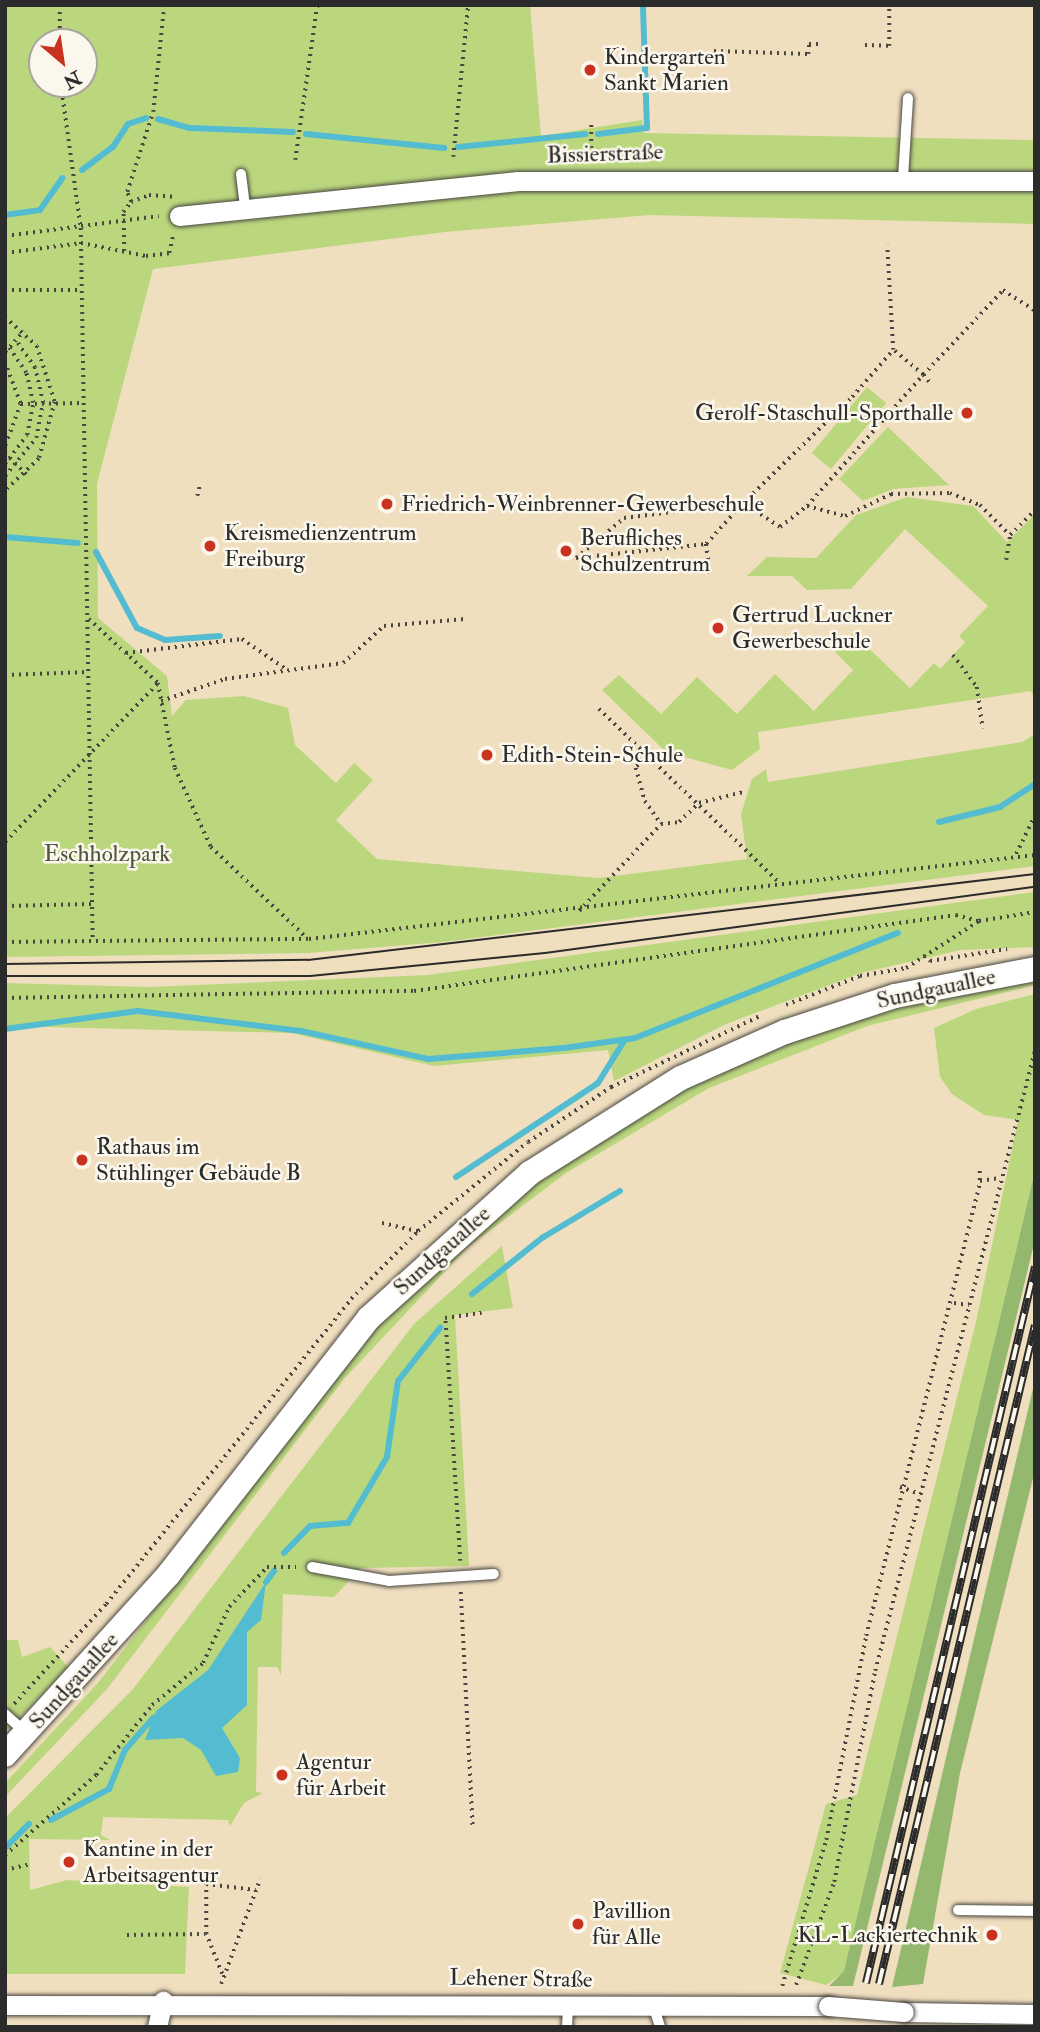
<!DOCTYPE html>
<html>
<head>
<meta charset="utf-8">
<style>
  body { margin:0 }
  #map { position:relative; width:1040px; height:2032px; overflow:hidden; background:#f0dfbf; font-family:"IM FELL Double Pica",serif }
  div>[style] { position:absolute }
  .green>* { inset:0; background:#bbd77e; transform-origin:0 0 }
  .forest>* { inset:0; background:#94b86d }
  .water>* { inset:0; background:#53bcd0 }
  .stream>* { height:6px; margin:-3px; padding:0 3px; transform-origin:3px; border-radius:3px; background:#53bcd0 }
  .path>* { height:3.5px; margin-top:-1.75px; transform-origin:0; background:repeating-linear-gradient(90deg,#494641 0 2px,transparent 0 7px) }
  .roads { filter:drop-shadow(0 0 2px #494641) drop-shadow(0 0 2px #494641) }
  .service>* { height:10px; margin:-5px; padding:0 5px; transform-origin:5px; border-radius:5px; background:#fff }
  .minor>* { height:19px; margin:-9.5px; padding:0 9.5px; transform-origin:9.5px; border-radius:9.5px; background:#fff }
  .tertiary>* { height:24px; margin:-12px; padding:0 12px; transform-origin:12px; border-radius:12px; background:#fff }
  .tram>* { height:2px; margin:-1px; padding:0 1px; transform-origin:1px; border-radius:1px; background:#2b2b2b }
  .rail>* { height:8px; margin-top:-4px; transform-origin:0; background:repeating-linear-gradient(90deg,#fbf7ec 0 16px,#2b2b2b 0 32px); box-sizing:border-box; border-block:2px solid #2b2b2b }
  .bridges { filter:drop-shadow(0 0 2px #494641) drop-shadow(0 0 2px #494641) }
  .minor-bridge>* { height:19px; margin:-9.5px; padding:0 9.5px; transform-origin:9.5px; border-radius:9.5px; background:#fff }
  .dots>* { width:19px; height:19px; translate:-50% -50%; box-sizing:border-box; border:4px solid #fbf7ec; border-radius:50% }
  span { translate:-50% -50%; white-space:nowrap; text-align:center; line-height:1.15; -webkit-text-stroke:5px #fbf7ec; paint-order:stroke }
  .poi-label { font-size:23px; color:#2b2b2b }
  .left { translate:0 -50%; text-align:left }
  .right { translate:-100% -50%; text-align:right }
  .street-label { font-size:23px; color:#2b2b2b }
  .park-label { font-size:23px; color:#4f5640 }
  .frame { position:absolute; inset:0; border:7px solid #2b2b2b; pointer-events:none }
  .north { position:absolute; left:28px; top:28px; width:70px; height:70px; box-sizing:border-box; background:#fbf7ec; border:2px solid #a8a59f; border-radius:50%; rotate:151deg; font-size:19px; font-weight:700; line-height:28px; text-align:center; color:#2b2b2b }
  .north::after { content:''; display:block; margin:auto; width:24px; height:32px; background:#c8321e; clip-path:polygon(50% 0,100% 100%,50% 72%,0 100%) }
</style>
</head>
<body>
<div id="map">
  <div class="green">
    <i style="clip-path:polygon(evenodd,5px 5px,530px 5px,541px 136px,642px 120px,644px 133px,1035px 140px,1035px 224px,650px 215px,445px 232px,153px 269px,97px 484px,98px 618px,167px 676px,172px 716px,186px 700px,244px 696px,288px 708px,295px 745px,336px 783px,354px 763px,373px 780px,336px 820px,377px 859px,599px 878px,747px 859px,741px 814px,752px 779px,766px 769px,768px 782px,1022px 742px,1035px 734px,1035px 866px,443px 942px,308px 953px,5px 957px,5px 5px,42px 42px,84px 42px,84px 84px,42px 84px,42px 42px)"></i>
    <i style="left:867px;top:387px;width:25px;height:86px;rotate:40deg"></i>
    <i style="clip-path:polygon(888px 427px,949px 485px,950px 485px,893px 489px,863px 501px,839px 479px)"></i>
    <i style="clip-path:polygon(907px 497px,973px 506px,1007px 542px,1035px 514px,1035px 700px,1031px 691px,758px 732px,760px 749px,732px 770px,666px 752px,602px 690px,619px 675px,661px 714px,697px 677px,737px 714px,775px 674px,814px 711px,853px 670px,835px 652px,853px 633px,910px 688px,934px 663px,940px 669px,953px 655px,965px 642px,959px 636px,988px 606px,905px 529px,851px 589px,807px 590px,792px 576px,747px 576px,767px 557px,816px 558px,856px 515px)"></i>
    <i style="clip-path:polygon(1035px 892px,1035px 947px,961px 950px,861px 973px,726px 1024px,614px 1081px,608px 1050px,434px 1066px,291px 1033px,5px 1026px,5px 983px,149px 987px,428px 975px)"></i>
    <i style="clip-path:polygon(1035px 979px,1035px 985px,867px 1026px,709px 1088px,566px 1173px,467px 1248px,344px 1379px,107px 1689px,5px 1797px,5px 1783px,98px 1683px,359px 1344px,519px 1192px,692px 1084px,784px 1045px,854px 1018px)"></i>
    <i style="clip-path:polygon(1035px 994px,1035px 1171px,844px 1972px,826px 1985px,780px 1973px,826px 1804px,857px 1795px,976px 1322px,1018px 1120px,984px 1115px,952px 1094px,940px 1077px,934px 1028px,976px 1009px)"></i>
    <i style="clip-path:polygon(502px 1246px,513px 1308px,455px 1315px,469px 1566px,361px 1568px,334px 1597px,283px 1594px,281px 1675px,277px 1667px,258px 1667px,256px 1792px,263px 1793px,244px 1803px,230px 1826px,228px 1820px,103px 1817px,101px 1835px,110px 1840px,29px 1839px,30px 1890px,67px 1880px,189px 1887px,185px 1974px,5px 1974px,5px 1818px,133px 1689px,414px 1324px)"></i>
    <i style="clip-path:polygon(5px 1640px,18px 1640px,22px 1657px,50px 1647px,69px 1668px,5px 1732px)"></i>
  </div>
  <div class="forest">
    <i style="clip-path:polygon(1035px 1171px,1035px 1240px,853px 1986px,829px 1986px,844px 1971px)"></i>
    <i style="clip-path:polygon(1035px 1380px,1035px 1470px,960px 1773px,923px 1984px,892px 1987px)"></i>
  </div>
  <div class="water">
    <i style="clip-path:polygon(266px 1582px,261px 1620px,247px 1632px,247px 1705px,222px 1728px,240px 1758px,238px 1772px,216px 1776px,201px 1750px,183px 1738px,145px 1740px,156px 1711px,208px 1670px)"></i>
  </div>
  <div class="stream">
    <i style="left:158px;top:119px;width:33px;rotate:16deg"></i>
    <i style="left:190px;top:128px;width:103px;rotate:2.2deg"></i>
    <i style="left:306px;top:134px;width:139px;rotate:5.8deg"></i>
    <i style="left:598px;top:134px;width:49px;rotate:-7deg"></i>
    <i style="left:647px;top:128px;width:123px;rotate:-91.9deg"></i>
    <i style="left:458px;top:147px;width:128px;rotate:-5.8deg"></i>
    <i style="left:82px;top:170px;width:39px;rotate:-37deg"></i>
    <i style="left:113px;top:147px;width:27px;rotate:-57deg"></i>
    <i style="left:128px;top:124px;width:19px;rotate:-18deg"></i>
    <i style="left:5px;top:215px;width:35px;rotate:-8deg"></i>
    <i style="left:40px;top:210px;width:39px;rotate:-55deg"></i>
    <i style="left:5px;top:537px;width:73px;rotate:4.7deg"></i>
    <i style="left:96px;top:552px;width:86px;rotate:61.7deg"></i>
    <i style="left:137px;top:628px;width:30px;rotate:23deg"></i>
    <i style="left:165px;top:640px;width:55px;rotate:-4.2deg"></i>
    <i style="left:939px;top:822px;width:63px;rotate:-13.8deg"></i>
    <i style="left:1000px;top:807px;width:42px;rotate:-33.3deg"></i>
    <i style="left:5px;top:1029px;width:134px;rotate:-7.7deg"></i>
    <i style="left:138px;top:1011px;width:164px;rotate:7deg"></i>
    <i style="left:301px;top:1031px;width:130px;rotate:12.4deg"></i>
    <i style="left:428px;top:1059px;width:136px;rotate:-4.6deg"></i>
    <i style="left:564px;top:1048px;width:72px;rotate:-8deg"></i>
    <i style="left:635px;top:1038px;width:283px;rotate:-21.8deg"></i>
    <i style="left:456px;top:1177px;width:170px;rotate:-33.5deg"></i>
    <i style="left:598px;top:1083px;width:49px;rotate:-58.2deg"></i>
    <i style="left:472px;top:1294px;width:90px;rotate:-38.7deg"></i>
    <i style="left:542px;top:1238px;width:91px;rotate:-31.1deg"></i>
    <i style="left:284px;top:1553px;width:37px;rotate:-46deg"></i>
    <i style="left:310px;top:1526px;width:38px;rotate:-5deg"></i>
    <i style="left:348px;top:1523px;width:77px;rotate:-59.4deg"></i>
    <i style="left:387px;top:1457px;width:77px;rotate:-81.8deg"></i>
    <i style="left:398px;top:1381px;width:68px;rotate:-51.6deg"></i>
    <i style="left:266px;top:1582px;width:14px;rotate:-54deg"></i>
    <i style="left:51px;top:1820px;width:66px;rotate:-28.1deg"></i>
    <i style="left:109px;top:1789px;width:42px;rotate:-67.7deg"></i>
    <i style="left:125px;top:1750px;width:43px;rotate:-48.8deg"></i>
    <i style="left:5px;top:1848px;width:34px;rotate:-45deg"></i>
  </div>
  <div class="path">
    <i style="left:60px;top:5px;width:37px;rotate:90deg"></i>
    <i style="left:865px;top:45px;width:24px;rotate:2deg"></i>
    <i style="left:889px;top:46px;width:41px;rotate:-90deg"></i>
    <i style="left:714px;top:51px;width:94px;rotate:1.8deg"></i>
    <i style="left:808px;top:54px;width:10px;rotate:-84deg"></i>
    <i style="left:809px;top:44px;width:9px"></i>
    <i style="left:61px;top:84px;width:145px;rotate:82.1deg"></i>
    <i style="left:81px;top:228px;width:713px;rotate:89.04deg"></i>
    <i style="left:591px;top:148px;width:24px;rotate:-90deg"></i>
    <i style="left:453px;top:157px;width:153px;rotate:-84.4deg"></i>
    <i style="left:295px;top:160px;width:157px;rotate:-81.9deg"></i>
    <i style="left:131px;top:202px;width:11px;rotate:-112deg"></i>
    <i style="left:127px;top:192px;width:84px;rotate:-72deg"></i>
    <i style="left:153px;top:112px;width:108px;rotate:-84.1deg"></i>
    <i style="left:5px;top:236px;width:155px;rotate:-7.4deg"></i>
    <i style="left:124px;top:251px;width:39px;rotate:-91deg"></i>
    <i style="left:123px;top:212px;width:13px;rotate:-51deg"></i>
    <i style="left:131px;top:202px;width:19px;rotate:-21deg"></i>
    <i style="left:149px;top:195px;width:28px;rotate:4deg"></i>
    <i style="left:5px;top:253px;width:77px;rotate:-7.5deg"></i>
    <i style="left:81px;top:243px;width:66px;rotate:11.3deg"></i>
    <i style="left:146px;top:256px;width:23px;rotate:-7deg"></i>
    <i style="left:169px;top:253px;width:18px;rotate:-77deg"></i>
    <i style="left:5px;top:290px;width:77px"></i>
    <i style="left:5px;top:317px;width:43px;rotate:42.2deg"></i>
    <i style="left:37px;top:346px;width:59px;rotate:72.2deg"></i>
    <i style="left:55px;top:402px;width:59px;rotate:105.7deg"></i>
    <i style="left:39px;top:459px;width:47px;rotate:136.7deg"></i>
    <i style="left:5px;top:352px;width:28px;rotate:-48deg"></i>
    <i style="left:5px;top:362px;width:45px;rotate:69.1deg"></i>
    <i style="left:21px;top:404px;width:46px;rotate:110.4deg"></i>
    <i style="left:929px;top:382px;width:9px;rotate:-131deg"></i>
    <i style="left:923px;top:375px;width:117px;rotate:-46.7deg"></i>
    <i style="left:1003px;top:290px;width:38px;rotate:33deg"></i>
    <i style="left:21px;top:404px;width:63px;rotate:-0.9deg"></i>
    <i style="left:5px;top:453px;width:31px;rotate:45deg"></i>
    <i style="left:5px;top:464px;width:36px;rotate:-53deg"></i>
    <i style="left:27px;top:435px;width:33px;rotate:-79deg"></i>
    <i style="left:33px;top:403px;width:31px;rotate:-103deg"></i>
    <i style="left:26px;top:373px;width:30px;rotate:-124deg"></i>
    <i style="left:5px;top:476px;width:49px;rotate:-50.8deg"></i>
    <i style="left:36px;top:438px;width:36px;rotate:-79deg"></i>
    <i style="left:43px;top:403px;width:36px;rotate:-103deg"></i>
    <i style="left:35px;top:368px;width:33px;rotate:-125deg"></i>
    <i style="left:197px;top:496px;width:11px;rotate:-75deg"></i>
    <i style="left:807px;top:506px;width:175px;rotate:-48.5deg"></i>
    <i style="left:923px;top:375px;width:39px;rotate:-140deg"></i>
    <i style="left:706px;top:544px;width:30px;rotate:82deg"></i>
    <i style="left:576px;top:558px;width:131px;rotate:-6.1deg"></i>
    <i style="left:706px;top:544px;width:55px;rotate:-47.9deg"></i>
    <i style="left:743px;top:503px;width:44px;rotate:33deg"></i>
    <i style="left:780px;top:527px;width:34px;rotate:-38deg"></i>
    <i style="left:807px;top:506px;width:39px;rotate:15deg"></i>
    <i style="left:845px;top:516px;width:51px;rotate:-25.6deg"></i>
    <i style="left:891px;top:494px;width:59px;rotate:-1deg"></i>
    <i style="left:950px;top:493px;width:32px;rotate:22deg"></i>
    <i style="left:980px;top:505px;width:42px;rotate:45deg"></i>
    <i style="left:1010px;top:535px;width:35px;rotate:-45deg"></i>
    <i style="left:576px;top:558px;width:62px;rotate:-39.8deg"></i>
    <i style="left:624px;top:518px;width:120px;rotate:-7.2deg"></i>
    <i style="left:743px;top:503px;width:152px;rotate:-44.2deg"></i>
    <i style="left:852px;top:397px;width:62px;rotate:-48.9deg"></i>
    <i style="left:893px;top:350px;width:105px;rotate:-93.3deg"></i>
    <i style="left:1006px;top:560px;width:25px;rotate:-81deg"></i>
    <i style="left:89px;top:619px;width:94px;rotate:42.8deg"></i>
    <i style="left:158px;top:683px;width:87px;rotate:78.7deg"></i>
    <i style="left:175px;top:768px;width:87px;rotate:65.5deg"></i>
    <i style="left:211px;top:847px;width:132px;rotate:43.5deg"></i>
    <i style="left:126px;top:653px;width:117px;rotate:-6.9deg"></i>
    <i style="left:242px;top:639px;width:53px;rotate:34.3deg"></i>
    <i style="left:953px;top:655px;width:40px;rotate:53deg"></i>
    <i style="left:977px;top:687px;width:42px;rotate:81.9deg"></i>
    <i style="left:5px;top:675px;width:84px;rotate:-2deg"></i>
    <i style="left:161px;top:701px;width:68px;rotate:-19deg"></i>
    <i style="left:225px;top:679px;width:119px;rotate:-7.7deg"></i>
    <i style="left:343px;top:663px;width:55px;rotate:-42.1deg"></i>
    <i style="left:384px;top:626px;width:81px;rotate:-4.9deg"></i>
    <i style="left:599px;top:709px;width:250px;rotate:43.9deg"></i>
    <i style="left:647px;top:754px;width:18px;rotate:128deg"></i>
    <i style="left:636px;top:768px;width:34px;rotate:75deg"></i>
    <i style="left:645px;top:801px;width:28px;rotate:55deg"></i>
    <i style="left:5px;top:842px;width:219px;rotate:-46.1deg"></i>
    <i style="left:1016px;top:854px;width:43px;rotate:-64deg"></i>
    <i style="left:5px;top:906px;width:86px;rotate:-1.3deg"></i>
    <i style="left:579px;top:911px;width:120px;rotate:-46.7deg"></i>
    <i style="left:661px;top:824px;width:18px;rotate:-6deg"></i>
    <i style="left:679px;top:822px;width:28px;rotate:-44deg"></i>
    <i style="left:699px;top:803px;width:45px;rotate:-14deg"></i>
    <i style="left:5px;top:942px;width:304px;rotate:-0.6deg"></i>
    <i style="left:309px;top:939px;width:731px;rotate:-6.6deg"></i>
    <i style="left:924px;top:956px;width:8px;rotate:40deg"></i>
    <i style="left:930px;top:961px;width:78px;rotate:-8.9deg"></i>
    <i style="left:5px;top:998px;width:409px;rotate:-1deg"></i>
    <i style="left:414px;top:991px;width:547px;rotate:-7.98deg"></i>
    <i style="left:956px;top:915px;width:24px;rotate:15deg"></i>
    <i style="left:786px;top:1005px;width:79px;rotate:-21.4deg"></i>
    <i style="left:860px;top:976px;width:47px;rotate:-9.9deg"></i>
    <i style="left:906px;top:968px;width:87px;rotate:-32.8deg"></i>
    <i style="left:979px;top:921px;width:57px;rotate:-9.1deg"></i>
    <i style="left:980px;top:1171px;width:10px;rotate:90deg"></i>
    <i style="left:980px;top:1181px;width:20px;rotate:-9deg"></i>
    <i style="left:382px;top:1223px;width:37px;rotate:13deg"></i>
    <i style="left:954px;top:1303px;width:15px;rotate:8deg"></i>
    <i style="left:900px;top:1487px;width:21px;rotate:19deg"></i>
    <i style="left:460px;top:1561px;width:243px;rotate:-93.5deg"></i>
    <i style="left:445px;top:1318px;width:37px;rotate:-8deg"></i>
    <i style="left:461px;top:1592px;width:235px;rotate:87.1deg"></i>
    <i style="left:14px;top:1704px;width:136px;rotate:-47.4deg"></i>
    <i style="left:106px;top:1604px;width:391px;rotate:-51.2deg"></i>
    <i style="left:351px;top:1299px;width:95px;rotate:-45.4deg"></i>
    <i style="left:418px;top:1231px;width:141px;rotate:-39deg"></i>
    <i style="left:528px;top:1142px;width:100px;rotate:-33.5deg"></i>
    <i style="left:611px;top:1087px;width:167px;rotate:-25.5deg"></i>
    <i style="left:5px;top:1855px;width:121px;rotate:-41.3deg"></i>
    <i style="left:96px;top:1775px;width:90px;rotate:-51.3deg"></i>
    <i style="left:152px;top:1705px;width:66px;rotate:-39.5deg"></i>
    <i style="left:203px;top:1663px;width:62px;rotate:-65.1deg"></i>
    <i style="left:229px;top:1607px;width:55px;rotate:-46.5deg"></i>
    <i style="left:267px;top:1567px;width:29px"></i>
    <i style="left:5px;top:1870px;width:27px;rotate:-13deg"></i>
    <i style="left:127px;top:1935px;width:78px;rotate:-0.7deg"></i>
    <i style="left:222px;top:1974px;width:43px;rotate:-111.8deg"></i>
    <i style="left:206px;top:1934px;width:50px;rotate:-90deg"></i>
    <i style="left:206px;top:1884px;width:50px;rotate:6.8deg"></i>
    <i style="left:221px;top:1984px;width:112px;rotate:-69.6deg"></i>
    <i style="left:796px;top:1985px;width:110px;rotate:-69.7deg"></i>
    <i style="left:834px;top:1882px;width:215px;rotate:-79deg"></i>
    <i style="left:875px;top:1671px;width:641px;rotate:-75.55deg"></i>
    <i style="left:782px;top:1986px;width:152px;rotate:-73.2deg"></i>
    <i style="left:826px;top:1840px;width:208px;rotate:-78.9deg"></i>
    <i style="left:866px;top:1636px;width:469px;rotate:-75.9deg"></i>
  </div>
  <div class="roads">
    <div class="service">
      <i style="left:241px;top:174px;width:38px;rotate:83deg"></i>
      <i style="left:903px;top:178px;width:80px;rotate:-86.4deg"></i>
      <i style="left:312px;top:1567px;width:78px;rotate:10.3deg"></i>
      <i style="left:389px;top:1581px;width:105px;rotate:-3.8deg"></i>
      <i style="left:5px;top:1714px;width:28px;rotate:42deg"></i>
      <i style="left:958px;top:1910px;width:77px;rotate:0.7deg"></i>
      <i style="left:653px;top:2005px;width:23px;rotate:72deg"></i>
      <i style="left:567px;top:2027px;width:22px;rotate:-87deg"></i>
    </div>
    <div class="minor">
      <i style="left:179px;top:216px;width:341px;rotate:-5.9deg"></i>
      <i style="left:518px;top:181px;width:517px"></i>
      <i style="left:5px;top:2005px;width:823px;rotate:0.07deg"></i>
      <i style="left:904px;top:2012px;width:131px;rotate:0.9deg"></i>
      <i style="left:157px;top:2027px;width:27px;rotate:-77deg"></i>
    </div>
    <div class="tertiary">
      <i style="left:5px;top:1755px;width:244px;rotate:-47.8deg"></i>
      <i style="left:169px;top:1574px;width:325px;rotate:-52deg"></i>
      <i style="left:369px;top:1318px;width:217px;rotate:-42deg"></i>
      <i style="left:530px;top:1173px;width:178px;rotate:-32.2deg"></i>
      <i style="left:681px;top:1078px;width:114px;rotate:-23.9deg"></i>
      <i style="left:785px;top:1032px;width:116px;rotate:-18.1deg"></i>
      <i style="left:895px;top:996px;width:143px;rotate:-10.9deg"></i>
    </div>
  </div>
  <div class="tram">
    <i style="left:5px;top:964px;width:303px;rotate:-0.8deg"></i>
    <i style="left:308px;top:960px;width:732px;rotate:-6.75deg"></i>
    <i style="left:5px;top:976px;width:305px"></i>
    <i style="left:310px;top:976px;width:236px;rotate:-5.6deg"></i>
    <i style="left:545px;top:953px;width:494px;rotate:-7.7deg"></i>
  </div>
  <div class="rail">
    <i style="left:866px;top:1983px;width:736px;rotate:-76.72deg"></i>
    <i style="left:879px;top:1984px;width:677px;rotate:-76.68deg"></i>
  </div>
  <div class="bridges">
    <div class="minor-bridge">
      <i style="left:828px;top:2006px;width:76px;rotate:4.5deg"></i>
    </div>
  </div>
  <div class="dots">
    <i style="left:590px;top:70px;background:#c8321e"></i>
    <i style="left:967px;top:413px;background:#c8321e"></i>
    <i style="left:387px;top:504px;background:#c8321e"></i>
    <i style="left:210px;top:546px;background:#c8321e"></i>
    <i style="left:566px;top:551px;background:#c8321e"></i>
    <i style="left:718px;top:628px;background:#c8321e"></i>
    <i style="left:487px;top:755px;background:#c8321e"></i>
    <i style="left:82px;top:1160px;background:#c8321e"></i>
    <i style="left:282px;top:1775px;background:#c8321e"></i>
    <i style="left:69px;top:1862px;background:#c8321e"></i>
    <i style="left:578px;top:1924px;background:#c8321e"></i>
    <i style="left:992px;top:1935px;background:#c8321e"></i>
  </div>
  <div class="poi-label">
    <span class="left" style="left:604px;top:70px">Kindergarten<br>Sankt Marien</span>
    <span class="right" style="left:953px;top:413px">Gerolf-Staschull-Sporthalle</span>
    <span class="left" style="left:401px;top:504px">Friedrich-Weinbrenner-Gewerbeschule</span>
    <span class="left" style="left:224px;top:546px">Kreismedienzentrum<br>Freiburg</span>
    <span class="left" style="left:580px;top:551px">Berufliches<br>Schulzentrum</span>
    <span class="left" style="left:732px;top:628px">Gertrud Luckner<br>Gewerbeschule</span>
    <span class="left" style="left:501px;top:755px">Edith-Stein-Schule</span>
    <span class="left" style="left:96px;top:1160px">Rathaus im<br>Stühlinger Gebäude B</span>
    <span class="left" style="left:296px;top:1775px">Agentur<br>für Arbeit</span>
    <span class="left" style="left:83px;top:1862px">Kantine in der<br>Arbeitsagentur</span>
    <span class="left" style="left:592px;top:1924px">Pavillion<br>für Alle</span>
    <span class="right" style="left:978px;top:1935px">KL-Lackiertechnik</span>
  </div>
  <div class="street-label">
    <span style="left:605px;top:154px;rotate:-2deg">Bissierstraße</span>
    <span style="left:936px;top:989px;rotate:-12deg">Sundgauallee</span>
    <span style="left:442px;top:1251px;rotate:-42deg">Sundgauallee</span>
    <span style="left:74px;top:1681px;rotate:-48deg">Sundgauallee</span>
    <span style="left:521px;top:1979px;rotate:1deg">Lehener Straße</span>
  </div>
  <div class="park-label">
    <span style="left:107px;top:854px">Eschholzpark</span>
  </div>
  <div class="frame"></div>
  <div class="north">N</div>
</div>
</body>
</html>
